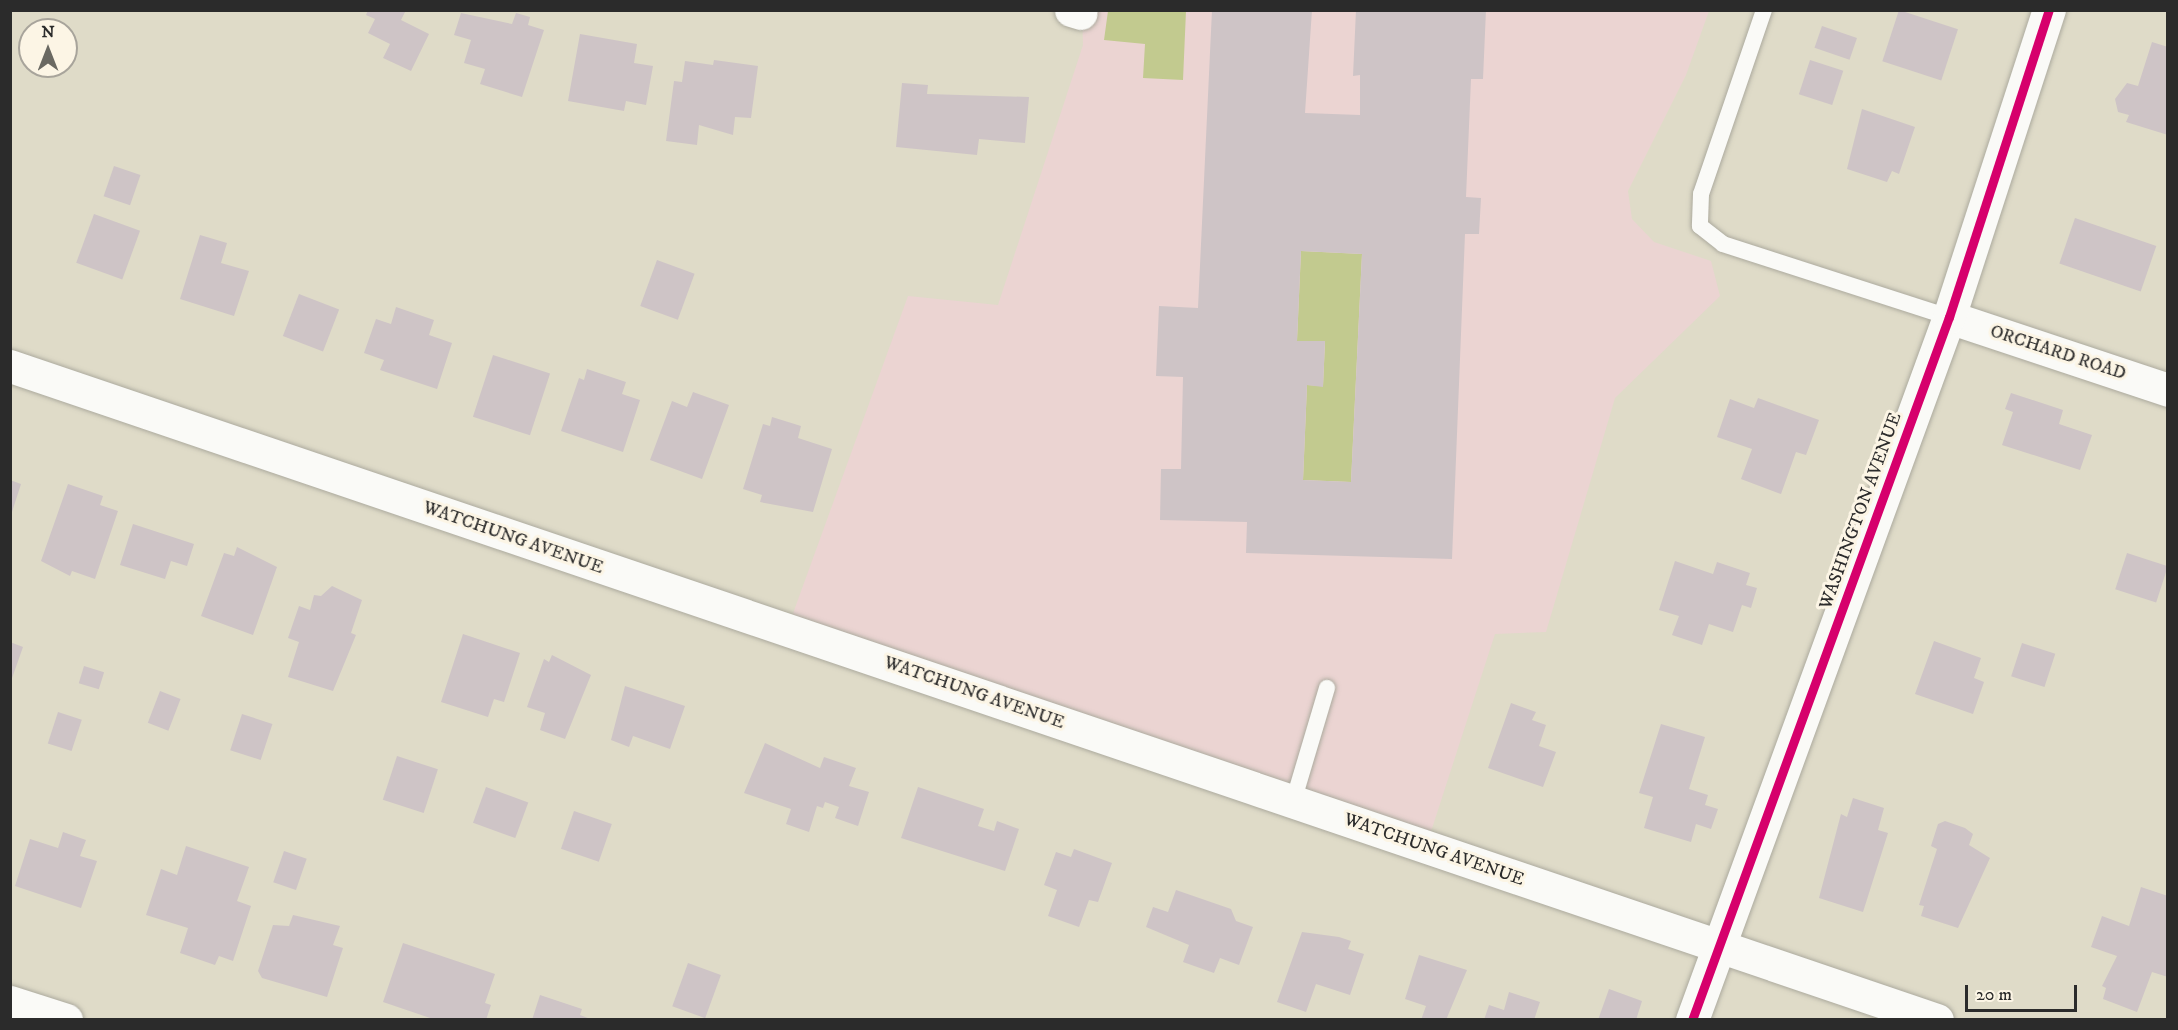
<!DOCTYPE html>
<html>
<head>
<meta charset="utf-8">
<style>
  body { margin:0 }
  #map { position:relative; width:2178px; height:1030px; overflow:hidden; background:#dfdbc8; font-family:"IM FELL DW Pica",serif }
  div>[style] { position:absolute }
  .built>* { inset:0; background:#ebd4d2 }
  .green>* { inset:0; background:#c2ca8f }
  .building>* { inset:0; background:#cec4c6; transform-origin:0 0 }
  .roads { filter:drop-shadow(0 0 2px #acaa9e) drop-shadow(0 0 2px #acaa9e) }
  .service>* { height:16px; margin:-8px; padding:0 8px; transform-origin:8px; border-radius:8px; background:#fafaf7 }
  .minor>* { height:33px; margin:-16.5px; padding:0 16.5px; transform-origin:16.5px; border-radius:16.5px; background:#fafaf7 }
  .secondary>* { height:33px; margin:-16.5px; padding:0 16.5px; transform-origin:16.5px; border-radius:16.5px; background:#fafaf7 }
  .cycleway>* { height:9px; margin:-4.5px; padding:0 4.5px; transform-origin:4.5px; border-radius:4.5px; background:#d6006c }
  span { translate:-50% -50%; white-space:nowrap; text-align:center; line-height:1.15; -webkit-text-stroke:6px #fcf5e5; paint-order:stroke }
  .street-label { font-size:18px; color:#2b2b2b }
  .frame { position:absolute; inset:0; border:12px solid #2b2b2b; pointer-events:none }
  .north { position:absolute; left:18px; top:18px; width:60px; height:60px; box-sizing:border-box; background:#fcf5e5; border:2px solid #a8a49b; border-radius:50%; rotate:0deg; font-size:16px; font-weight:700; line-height:24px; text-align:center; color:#2b2b2b }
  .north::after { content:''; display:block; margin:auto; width:21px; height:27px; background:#6a6962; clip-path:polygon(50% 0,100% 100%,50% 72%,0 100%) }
  .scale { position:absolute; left:1965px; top:985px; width:112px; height:27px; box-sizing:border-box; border:3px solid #2b2b2b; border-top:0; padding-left:8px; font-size:18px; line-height:21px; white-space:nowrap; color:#2b2b2b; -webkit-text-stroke:4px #fcf5e5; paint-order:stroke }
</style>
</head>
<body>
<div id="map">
  <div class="built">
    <i style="clip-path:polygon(1082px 11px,1709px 11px,1686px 75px,1628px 191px,1632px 219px,1654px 242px,1711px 261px,1720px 296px,1615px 398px,1546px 632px,1495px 634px,1426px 847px,787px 630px,908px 296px,998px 305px,1083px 45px)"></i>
  </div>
  <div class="green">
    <i style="clip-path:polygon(1108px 11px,1186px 11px,1183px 80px,1143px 78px,1145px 44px,1104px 40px)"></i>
    <i style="clip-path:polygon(1301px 251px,1362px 254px,1351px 482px,1303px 480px,1307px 385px,1323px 386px,1325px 342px,1297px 341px)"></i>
  </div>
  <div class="building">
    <i style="clip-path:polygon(368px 10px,406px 10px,401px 20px,429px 34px,411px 71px,383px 58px,390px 44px,368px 33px,375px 19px,366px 15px)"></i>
    <i style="clip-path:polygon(evenodd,1212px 10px,1312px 10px,1305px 113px,1360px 115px,1360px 75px,1353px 76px,1356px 10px,1486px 10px,1483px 79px,1471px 79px,1466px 197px,1481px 198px,1479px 234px,1465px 234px,1452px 559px,1246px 553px,1247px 522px,1160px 520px,1161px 469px,1181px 469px,1183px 377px,1156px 376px,1159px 306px,1198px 308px,1212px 10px,1301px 251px,1362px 254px,1351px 482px,1303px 480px,1307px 385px,1323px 387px,1325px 341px,1297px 341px,1301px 251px)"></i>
    <i style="left:1899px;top:10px;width:62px;height:54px;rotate:18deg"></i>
    <i style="clip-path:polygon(461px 13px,512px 24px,516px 13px,530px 17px,528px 25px,544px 30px,522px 97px,480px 84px,485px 69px,464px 63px,471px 40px,454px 35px)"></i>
    <i style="left:1822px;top:26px;width:37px;height:23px;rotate:19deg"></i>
    <i style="clip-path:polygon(580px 34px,637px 44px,634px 63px,653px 66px,646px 105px,626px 101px,624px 111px,568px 101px)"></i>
    <i style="clip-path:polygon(2152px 42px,2168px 47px,2168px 135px,2126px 122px,2129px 115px,2118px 112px,2115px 99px,2127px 83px,2138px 86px)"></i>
    <i style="clip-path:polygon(714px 60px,758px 66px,751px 118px,735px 117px,733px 135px,699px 125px,697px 145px,666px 141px,674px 81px,682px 82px,685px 61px,713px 65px)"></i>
    <i style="left:1810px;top:60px;width:35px;height:36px;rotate:18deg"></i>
    <i style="clip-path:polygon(902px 83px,928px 85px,927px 94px,1029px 97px,1025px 143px,979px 139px,977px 155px,896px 147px)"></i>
    <i style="clip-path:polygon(1862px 109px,1915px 127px,1899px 174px,1892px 171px,1887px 182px,1847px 169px)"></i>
    <i style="left:114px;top:166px;width:28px;height:32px;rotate:19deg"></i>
    <i style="left:94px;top:214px;width:49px;height:52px;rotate:20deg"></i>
    <i style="left:2075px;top:218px;width:86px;height:48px;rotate:19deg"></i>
    <i style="clip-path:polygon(200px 235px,227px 243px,221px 263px,249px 271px,234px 316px,180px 299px)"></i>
    <i style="left:657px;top:260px;width:40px;height:49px;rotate:20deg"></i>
    <i style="left:299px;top:294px;width:43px;height:45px;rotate:21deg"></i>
    <i style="clip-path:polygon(396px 307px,434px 320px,429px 335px,452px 343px,437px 389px,380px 370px,384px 360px,364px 353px,376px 319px,391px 324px)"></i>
    <i style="left:493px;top:355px;width:60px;height:65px;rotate:18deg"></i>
    <i style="clip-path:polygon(587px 369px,626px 382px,622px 394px,640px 400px,623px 452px,561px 431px,579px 378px,584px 380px)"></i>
    <i style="clip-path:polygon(693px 392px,729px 405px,702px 479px,650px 460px,672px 401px,687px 407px)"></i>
    <i style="clip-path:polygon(2011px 393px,2063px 410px,2059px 424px,2092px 435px,2080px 470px,2002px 445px,2013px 412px,2005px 409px)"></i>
    <i style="clip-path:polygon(1758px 398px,1819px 420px,1806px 455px,1796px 452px,1781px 494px,1741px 479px,1752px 449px,1717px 437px,1730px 399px,1754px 408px)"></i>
    <i style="clip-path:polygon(772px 417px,801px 426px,798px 438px,832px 449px,813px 512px,760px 502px,762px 495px,743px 489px,763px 424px,770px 426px)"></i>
    <i style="clip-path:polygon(10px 480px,21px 484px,11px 515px,10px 515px)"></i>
    <i style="clip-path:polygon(68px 484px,103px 496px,100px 505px,118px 511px,95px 579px,72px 571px,70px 576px,41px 561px)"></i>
    <i style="clip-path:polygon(133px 524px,194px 544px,187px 566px,171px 561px,165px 579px,120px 565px)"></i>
    <i style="clip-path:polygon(237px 547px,277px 567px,253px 635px,201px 616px,224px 553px,234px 556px)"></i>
    <i style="left:2127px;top:553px;width:43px;height:38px;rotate:18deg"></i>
    <i style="clip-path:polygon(1675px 561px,1713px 574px,1717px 562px,1750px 573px,1746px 585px,1757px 588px,1751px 608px,1742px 605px,1733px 632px,1709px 624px,1702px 645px,1672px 635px,1679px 616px,1659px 610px)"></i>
    <i style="clip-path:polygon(332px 586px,362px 600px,351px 633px,356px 635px,333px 691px,288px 677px,299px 642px,288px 638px,299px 606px,310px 610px,314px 595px,321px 596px)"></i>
    <i style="clip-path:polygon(463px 634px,520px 653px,504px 702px,494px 699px,488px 717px,441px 702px)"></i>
    <i style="clip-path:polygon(1934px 641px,1981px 658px,1974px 678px,1984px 682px,1973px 714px,1915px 694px)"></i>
    <i style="clip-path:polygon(10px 642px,23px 647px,11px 681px,10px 681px)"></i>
    <i style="left:2022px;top:643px;width:35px;height:35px;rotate:18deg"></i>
    <i style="clip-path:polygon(552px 655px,591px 675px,565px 739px,540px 730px,545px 713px,527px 707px,544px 659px,549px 662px)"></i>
    <i style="left:84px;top:666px;width:21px;height:18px;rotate:17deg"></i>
    <i style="clip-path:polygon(625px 686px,685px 706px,670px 749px,633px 736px,629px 747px,611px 740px)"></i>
    <i style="left:160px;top:691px;width:22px;height:34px;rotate:21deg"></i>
    <i style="clip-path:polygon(1511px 703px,1536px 712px,1532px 720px,1546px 725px,1539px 746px,1556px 752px,1543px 787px,1488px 768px)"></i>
    <i style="left:58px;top:712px;width:25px;height:33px;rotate:18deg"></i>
    <i style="left:242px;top:714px;width:32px;height:38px;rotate:18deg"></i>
    <i style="clip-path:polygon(1661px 724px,1705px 737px,1689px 789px,1708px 795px,1705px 805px,1718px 809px,1711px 829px,1696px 824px,1691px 842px,1644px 828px,1653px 797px,1639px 793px)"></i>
    <i style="clip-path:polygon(765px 743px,820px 768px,824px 757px,856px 768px,849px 786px,869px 792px,858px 826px,835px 818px,839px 807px,825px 802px,823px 808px,817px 806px,809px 832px,786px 824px,791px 809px,744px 793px)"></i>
    <i style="left:397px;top:756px;width:43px;height:46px;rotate:18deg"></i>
    <i style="left:486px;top:787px;width:45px;height:38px;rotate:20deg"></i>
    <i style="clip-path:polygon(918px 787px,984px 809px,978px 826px,994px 831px,997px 821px,1019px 829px,1005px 871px,901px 838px)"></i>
    <i style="clip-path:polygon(1853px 798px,1884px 808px,1878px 830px,1888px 833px,1863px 912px,1819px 898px,1841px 814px,1847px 817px)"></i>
    <i style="left:574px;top:811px;width:40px;height:40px;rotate:19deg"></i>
    <i style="clip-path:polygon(1945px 821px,1965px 828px,1973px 834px,1969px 845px,1990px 858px,1958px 928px,1921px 916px,1924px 906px,1919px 905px,1937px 849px,1931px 846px,1938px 824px)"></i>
    <i style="clip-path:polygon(63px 832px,86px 840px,80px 856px,97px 861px,81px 908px,15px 886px,30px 839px,58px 848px)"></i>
    <i style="clip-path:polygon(186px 846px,249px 867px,237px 901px,251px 906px,233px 961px,219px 956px,215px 965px,180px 953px,188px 928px,146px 915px,161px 869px,177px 875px)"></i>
    <i style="clip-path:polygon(1074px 849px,1112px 863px,1098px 902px,1089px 900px,1079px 927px,1048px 916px,1057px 890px,1044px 885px,1056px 852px,1071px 857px)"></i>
    <i style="left:284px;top:851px;width:24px;height:33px;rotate:19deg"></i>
    <i style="clip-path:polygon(2141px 887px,2168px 896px,2168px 977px,2152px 972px,2137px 1012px,2103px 999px,2106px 988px,2102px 986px,2117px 956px,2091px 947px,2102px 916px,2129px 926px)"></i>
    <i style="clip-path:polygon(1176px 890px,1231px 909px,1236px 921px,1253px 927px,1239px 965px,1220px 958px,1214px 973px,1183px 962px,1189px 945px,1146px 927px,1153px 907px,1168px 912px)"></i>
    <i style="clip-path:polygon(293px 915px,340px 926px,333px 945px,343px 948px,327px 997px,262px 978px,258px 971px,273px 925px,289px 926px)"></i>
    <i style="clip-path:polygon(1302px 932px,1339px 937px,1351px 941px,1348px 949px,1364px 954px,1350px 995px,1316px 984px,1306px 1012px,1277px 1002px)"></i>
    <i style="clip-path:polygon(403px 943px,495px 974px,485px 1003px,491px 1005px,486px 1020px,436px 1020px,383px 1002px)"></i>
    <i style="clip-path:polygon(1419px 955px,1467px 970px,1446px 1020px,1421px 1020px,1426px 1006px,1405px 999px)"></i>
    <i style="left:688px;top:963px;width:35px;height:46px;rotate:20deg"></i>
    <i style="clip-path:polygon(1609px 989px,1642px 1001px,1636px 1020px,1598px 1020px)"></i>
    <i style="clip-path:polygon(1509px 992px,1540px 1002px,1534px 1020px,1484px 1020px,1489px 1005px,1504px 1010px)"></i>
    <i style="clip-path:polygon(540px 995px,582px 1009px,580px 1015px,593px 1020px,532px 1020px)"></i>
  </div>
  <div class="roads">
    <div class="service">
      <i style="left:1764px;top:10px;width:194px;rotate:108.9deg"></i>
      <i style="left:1701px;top:194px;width:32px;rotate:92deg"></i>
      <i style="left:1700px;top:226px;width:29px;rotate:38deg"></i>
      <i style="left:1723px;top:244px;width:237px;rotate:17.9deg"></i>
      <i style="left:1293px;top:802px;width:119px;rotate:-73.4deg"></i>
    </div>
    <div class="minor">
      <i style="left:1071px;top:10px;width:10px;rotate:17deg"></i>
      <i style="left:1949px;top:317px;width:231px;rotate:18.4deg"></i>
      <i style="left:10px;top:1002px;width:59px;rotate:17.8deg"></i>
      <i style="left:1692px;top:1020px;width:749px;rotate:-69.92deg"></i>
      <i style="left:1949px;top:317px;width:323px;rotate:-72deg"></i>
    </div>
    <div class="secondary">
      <i style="left:10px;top:366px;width:2035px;rotate:18.75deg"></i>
    </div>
  </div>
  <div class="cycleway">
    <i style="left:1692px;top:1020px;width:749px;rotate:-69.92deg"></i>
    <i style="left:1949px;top:317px;width:323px;rotate:-72deg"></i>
  </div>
  <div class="street-label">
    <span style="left:2058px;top:353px;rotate:18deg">ORCHARD ROAD</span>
    <span style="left:1861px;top:511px;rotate:-70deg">WASHINGTON AVENUE</span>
    <span style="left:513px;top:538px;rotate:19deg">WATCHUNG AVENUE</span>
    <span style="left:974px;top:693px;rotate:19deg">WATCHUNG AVENUE</span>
    <span style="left:1434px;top:850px;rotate:19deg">WATCHUNG AVENUE</span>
  </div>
  <div class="frame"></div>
  <div class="north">N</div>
  <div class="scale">20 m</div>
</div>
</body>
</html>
